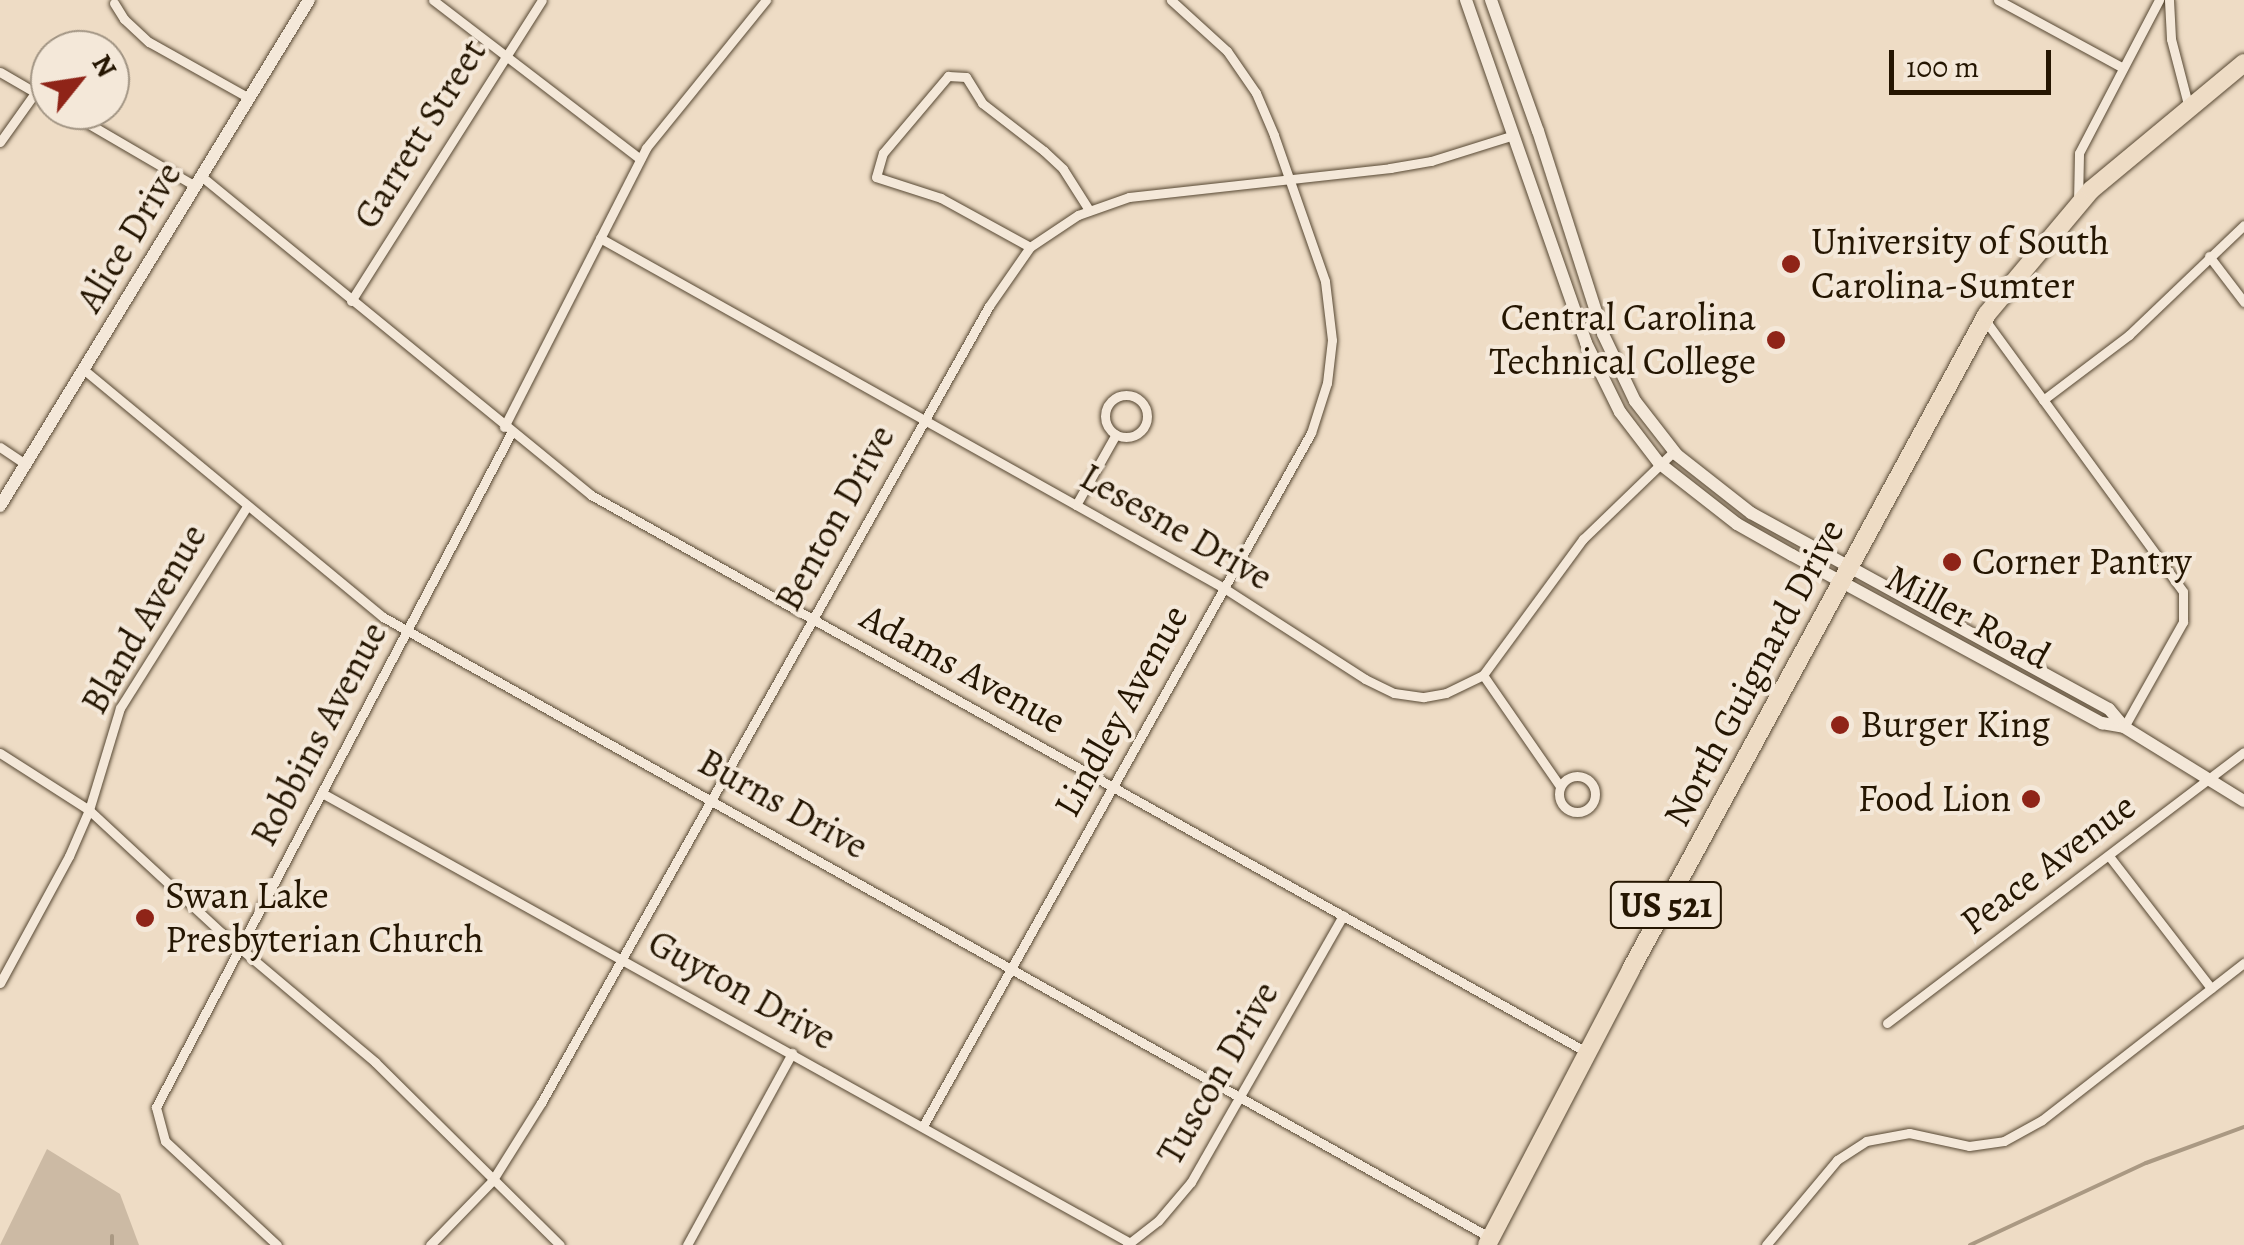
<!DOCTYPE html>
<html>
<head>
<meta charset="utf-8">
<style>
  body { margin:0 }
  #map { position:relative; width:2244px; height:1245px; overflow:hidden; background:#eedcc5; font-family:Alegreya,serif }
  div>[style] { position:absolute }
  .green>* { inset:0; background:#ccbaa4 }
  .stream>* { height:4px; margin:-2px; padding:0 2px; transform-origin:2px; border-radius:2px; background:#aa9983 }
  .roads { filter:drop-shadow(0 0 2px #574833) drop-shadow(0 0 2px #574833) }
  .street>* { height:9px; margin:-4.5px; padding:0 4.5px; transform-origin:4.5px; border-radius:4.5px; background:#f4e8d9 }
  .street>.ring { margin:-4.5px; padding:0; box-sizing:content-box; background:none; border:9px solid #f4e8d9; border-radius:50% }
  .secondary>* { height:12px; margin:-6px; padding:0 6px; transform-origin:6px; border-radius:6px; background:#f4e8d9 }
  .highway>* { height:18px; margin:-9px; padding:0 9px; transform-origin:9px; border-radius:9px; background:#eedcc5 }
  .dots>* { width:28px; height:28px; translate:-50% -50%; box-sizing:border-box; border:5px solid #f4e8d9; border-radius:50% }
  span { translate:-50% -50%; white-space:nowrap; text-align:center; line-height:1.15; -webkit-text-stroke:8px #f4e8d9; paint-order:stroke }
  .shield-label span { padding:2px 8px; background:#f4e8d9; border:2px solid; border-radius:8px; -webkit-text-stroke-width:0 }
  .shield-label { font-size:35px; color:#251602; font-weight:700 }
  .street-label { font-size:38px; color:#251602 }
  .poi-label { font-size:38px; color:#251602 }
  .left { translate:0 -50%; text-align:left }
  .right { translate:-100% -50%; text-align:right }
  .north { position:absolute; left:30px; top:30px; width:100px; height:100px; box-sizing:border-box; background:#f4e8d9; border:2px solid #a19483; border-radius:50%; rotate:60deg; font-size:28px; font-weight:700; line-height:40px; text-align:center; color:#251602 }
  .north::after { content:''; display:block; margin:auto; width:35px; height:45px; background:#8f2418; clip-path:polygon(50% 0,100% 100%,50% 72%,0 100%) }
  .scale { position:absolute; left:1889px; top:50px; width:162px; height:45px; box-sizing:border-box; border:5px solid #251602; border-top:0; padding-left:12px; font-size:30px; line-height:35px; white-space:nowrap; color:#251602; -webkit-text-stroke:8px #f4e8d9; paint-order:stroke }
</style>
</head>
<body>
<div id="map">
  <div class="green">
    <i style="clip-path:polygon(47px 1149px,120px 1194px,139px 1245px,0 1245px)"></i>
  </div>
  <div class="stream">
    <i style="left:112px;top:1236px;width:9px;rotate:90deg"></i>
    <i style="left:1970px;top:1245px;width:194px;rotate:-25deg"></i>
    <i style="left:2146px;top:1163px;width:104px;rotate:-20.2deg"></i>
  </div>
  <div class="roads">
    <div class="street">
      <i style="left:433px;top:0;width:261px;rotate:37.5deg"></i>
      <i style="left:1998px;top:0;width:142px;rotate:28.5deg"></i>
      <i style="left:2169px;top:0;width:39px;rotate:87deg"></i>
      <i style="left:2171px;top:39px;width:71px;rotate:75.4deg"></i>
      <i style="left:114px;top:3px;width:19px;rotate:58deg"></i>
      <i style="left:124px;top:19px;width:34px;rotate:43deg"></i>
      <i style="left:149px;top:42px;width:115px;rotate:29.2deg"></i>
      <i style="left:0;top:72px;width:58px;rotate:30.1deg"></i>
      <i style="left:65px;top:110px;width:151px;rotate:30.3deg"></i>
      <i style="left:0;top:142px;width:60px;rotate:-54.5deg"></i>
      <i style="left:201px;top:176px;width:504px;rotate:39.28deg"></i>
      <i style="left:591px;top:495px;width:1143px;rotate:29.23deg"></i>
      <i style="left:2078px;top:202px;width:49px;rotate:-88.8deg"></i>
      <i style="left:2079px;top:153px;width:173px;rotate:-62.4deg"></i>
      <i style="left:600px;top:238px;width:715px;rotate:29.29deg"></i>
      <i style="left:1224px;top:588px;width:168px;rotate:32.8deg"></i>
      <i style="left:1365px;top:679px;width:32px;rotate:26deg"></i>
      <i style="left:1394px;top:693px;width:30px;rotate:8deg"></i>
      <i style="left:1424px;top:697px;width:22px;rotate:-10deg"></i>
      <i style="left:1446px;top:693px;width:41px;rotate:-25.9deg"></i>
      <i style="left:1483px;top:675px;width:169px;rotate:-53.7deg"></i>
      <i style="left:1583px;top:539px;width:127px;rotate:-44deg"></i>
      <i style="left:1030px;top:247px;width:102px;rotate:-151.2deg"></i>
      <i style="left:941px;top:198px;width:68px;rotate:-162.1deg"></i>
      <i style="left:876px;top:177px;width:25px;rotate:-74deg"></i>
      <i style="left:883px;top:153px;width:101px;rotate:-49.8deg"></i>
      <i style="left:948px;top:76px;width:18px;rotate:3deg"></i>
      <i style="left:966px;top:77px;width:31px;rotate:58deg"></i>
      <i style="left:982px;top:103px;width:78px;rotate:37.7deg"></i>
      <i style="left:1044px;top:151px;width:26px;rotate:43deg"></i>
      <i style="left:1063px;top:169px;width:49px;rotate:57.6deg"></i>
      <i style="left:2209px;top:256px;width:58px;rotate:52.7deg"></i>
      <i style="left:351px;top:301px;width:356px;rotate:-57.6deg"></i>
      <i style="left:1985px;top:320px;width:336px;rotate:53.9deg"></i>
      <i style="left:2183px;top:592px;width:30px;rotate:90deg"></i>
      <i style="left:2183px;top:622px;width:120px;rotate:119.3deg"></i>
      <i style="left:83px;top:369px;width:389px;rotate:39.6deg"></i>
      <i style="left:383px;top:617px;width:1270px;rotate:29.27deg"></i>
      <i class="ring" style="left:1105px;top:395px;width:33px;height:33px"></i>
      <i style="left:2043px;top:400px;width:108px;rotate:-37.1deg"></i>
      <i style="left:2129px;top:335px;width:159px;rotate:-43.7deg"></i>
      <i style="left:504px;top:427px;width:313px;rotate:-63deg"></i>
      <i style="left:646px;top:148px;width:191px;rotate:-51deg"></i>
      <i style="left:0;top:447px;width:30px;rotate:34deg"></i>
      <i style="left:1076px;top:505px;width:81px;rotate:-60.6deg"></i>
      <i style="left:1483px;top:675px;width:135px;rotate:55.3deg"></i>
      <i style="left:0;top:753px;width:106px;rotate:32.6deg"></i>
      <i style="left:89px;top:810px;width:181px;rotate:42.8deg"></i>
      <i style="left:222px;top:933px;width:200px;rotate:40.1deg"></i>
      <i style="left:375px;top:1062px;width:260px;rotate:44.7deg"></i>
      <i class="ring" style="left:1559px;top:776px;width:27px;height:27px"></i>
      <i style="left:322px;top:793px;width:925px;rotate:29.11deg"></i>
      <i style="left:2109px;top:856px;width:167px;rotate:52.3deg"></i>
      <i style="left:0;top:983px;width:145px;rotate:-61.5deg"></i>
      <i style="left:69px;top:856px;width:50px;rotate:-66.5deg"></i>
      <i style="left:89px;top:810px;width:107px;rotate:-73.1deg"></i>
      <i style="left:120px;top:708px;width:239px;rotate:-57.8deg"></i>
      <i style="left:1887px;top:1023px;width:448px;rotate:-37.2deg"></i>
      <i style="left:923px;top:1126px;width:794px;rotate:-60.76deg"></i>
      <i style="left:1311px;top:433px;width:52px;rotate:-72.3deg"></i>
      <i style="left:1327px;top:383px;width:43px;rotate:-83.4deg"></i>
      <i style="left:1332px;top:340px;width:59px;rotate:-96.8deg"></i>
      <i style="left:1325px;top:281px;width:155px;rotate:-109.3deg"></i>
      <i style="left:1274px;top:135px;width:46px;rotate:-113.2deg"></i>
      <i style="left:1256px;top:93px;width:51px;rotate:-124.6deg"></i>
      <i style="left:1227px;top:51px;width:76px;rotate:-137.7deg"></i>
      <i style="left:277px;top:1245px;width:153px;rotate:-137.1deg"></i>
      <i style="left:165px;top:1141px;width:35px;rotate:-105deg"></i>
      <i style="left:156px;top:1107px;width:762px;rotate:-62.22deg"></i>
      <i style="left:430px;top:1245px;width:89px;rotate:-45.9deg"></i>
      <i style="left:492px;top:1181px;width:92px;rotate:-57.9deg"></i>
      <i style="left:541px;top:1103px;width:914px;rotate:-60.66deg"></i>
      <i style="left:989px;top:306px;width:72px;rotate:-55.2deg"></i>
      <i style="left:1030px;top:247px;width:58px;rotate:-33.7deg"></i>
      <i style="left:1078px;top:215px;width:54px;rotate:-19.4deg"></i>
      <i style="left:1129px;top:197px;width:263px;rotate:-6.3deg"></i>
      <i style="left:1390px;top:168px;width:42px;rotate:-9.7deg"></i>
      <i style="left:1431px;top:161px;width:87px;rotate:-17.4deg"></i>
      <i style="left:687px;top:1245px;width:219px;rotate:-61.3deg"></i>
      <i style="left:1127px;top:1245px;width:39px;rotate:-38deg"></i>
      <i style="left:1158px;top:1221px;width:51px;rotate:-49.8deg"></i>
      <i style="left:1191px;top:1182px;width:307px;rotate:-60.3deg"></i>
      <i style="left:1766px;top:1245px;width:111px;rotate:-50.1deg"></i>
      <i style="left:1837px;top:1160px;width:35px;rotate:-33deg"></i>
      <i style="left:1866px;top:1141px;width:44px;rotate:-10.5deg"></i>
      <i style="left:1909px;top:1133px;width:61px;rotate:12.2deg"></i>
      <i style="left:1969px;top:1146px;width:35px;rotate:-8deg"></i>
      <i style="left:2004px;top:1141px;width:43px;rotate:-28.9deg"></i>
      <i style="left:2042px;top:1120px;width:256px;rotate:-37.9deg"></i>
    </div>
    <div class="secondary">
      <i style="left:1466px;top:0;width:363px;rotate:70.7deg"></i>
      <i style="left:1586px;top:343px;width:77px;rotate:63.8deg"></i>
      <i style="left:1620px;top:412px;width:64px;rotate:52.6deg"></i>
      <i style="left:1659px;top:463px;width:99px;rotate:38deg"></i>
      <i style="left:1737px;top:524px;width:63px;rotate:29.4deg"></i>
      <i style="left:1792px;top:555px;width:353px;rotate:28.5deg"></i>
      <i style="left:2102px;top:723px;width:22px;rotate:10deg"></i>
      <i style="left:1491px;top:0;width:139px;rotate:70.3deg"></i>
      <i style="left:1538px;top:131px;width:213px;rotate:72.2deg"></i>
      <i style="left:1603px;top:334px;width:74px;rotate:64.5deg"></i>
      <i style="left:1635px;top:401px;width:68px;rotate:52.1deg"></i>
      <i style="left:1677px;top:455px;width:94px;rotate:38.1deg"></i>
      <i style="left:1751px;top:513px;width:408px;rotate:28.7deg"></i>
      <i style="left:2109px;top:709px;width:23px;rotate:50deg"></i>
      <i style="left:2124px;top:727px;width:141px;rotate:31.7deg"></i>
      <i style="left:0;top:506px;width:593px;rotate:-58.59deg"></i>
    </div>
    <div class="highway">
      <i style="left:1487px;top:1245px;width:311px;rotate:-62.4deg"></i>
      <i style="left:1631px;top:969px;width:745px;rotate:-61.48deg"></i>
      <i style="left:1987px;top:314px;width:162px;rotate:-50deg"></i>
      <i style="left:2091px;top:190px;width:199px;rotate:-39.7deg"></i>
    </div>
  </div>
  <div class="dots">
    <i style="left:1791px;top:264px;background:#8f2418"></i>
    <i style="left:1776px;top:340px;background:#8f2418"></i>
    <i style="left:1952px;top:562px;background:#8f2418"></i>
    <i style="left:1840px;top:725px;background:#8f2418"></i>
    <i style="left:2031px;top:799px;background:#8f2418"></i>
    <i style="left:145px;top:918px;background:#8f2418"></i>
  </div>
  <div class="shield-label">
    <span style="left:1666px;top:905px">US 521</span>
  </div>
  <div class="street-label">
    <span style="left:420px;top:134px;rotate:-58deg">Garrett Street</span>
    <span style="left:129px;top:237px;rotate:-59deg">Alice Drive</span>
    <span style="left:835px;top:518px;rotate:-61deg">Benton Drive</span>
    <span style="left:1176px;top:527px;rotate:30deg">Lesesne Drive</span>
    <span style="left:1968px;top:617px;rotate:28deg">Miller Road</span>
    <span style="left:144px;top:619px;rotate:-60deg">Bland Avenue</span>
    <span style="left:963px;top:669px;rotate:29deg">Adams Avenue</span>
    <span style="left:1754px;top:673px;rotate:-62deg">North Guignard Drive</span>
    <span style="left:1121px;top:711px;rotate:-61deg">Lindley Avenue</span>
    <span style="left:319px;top:734px;rotate:-62deg">Robbins Avenue</span>
    <span style="left:783px;top:804px;rotate:29deg">Burns Drive</span>
    <span style="left:2048px;top:864px;rotate:-37deg">Peace Avenue</span>
    <span style="left:742px;top:990px;rotate:29deg">Guyton Drive</span>
    <span style="left:1218px;top:1073px;rotate:-60deg">Tuscon Drive</span>
  </div>
  <div class="poi-label">
    <span class="left" style="left:1811px;top:264px">University of South<br>Carolina-Sumter</span>
    <span class="right" style="left:1756px;top:340px">Central Carolina<br>Technical College</span>
    <span class="left" style="left:1972px;top:562px">Corner Pantry</span>
    <span class="left" style="left:1860px;top:725px">Burger King</span>
    <span class="right" style="left:2011px;top:799px">Food Lion</span>
    <span class="left" style="left:165px;top:918px">Swan Lake<br>Presbyterian Church</span>
  </div>
  <div class="north">N</div>
  <div class="scale">100 m</div>
</div>
</body>
</html>
